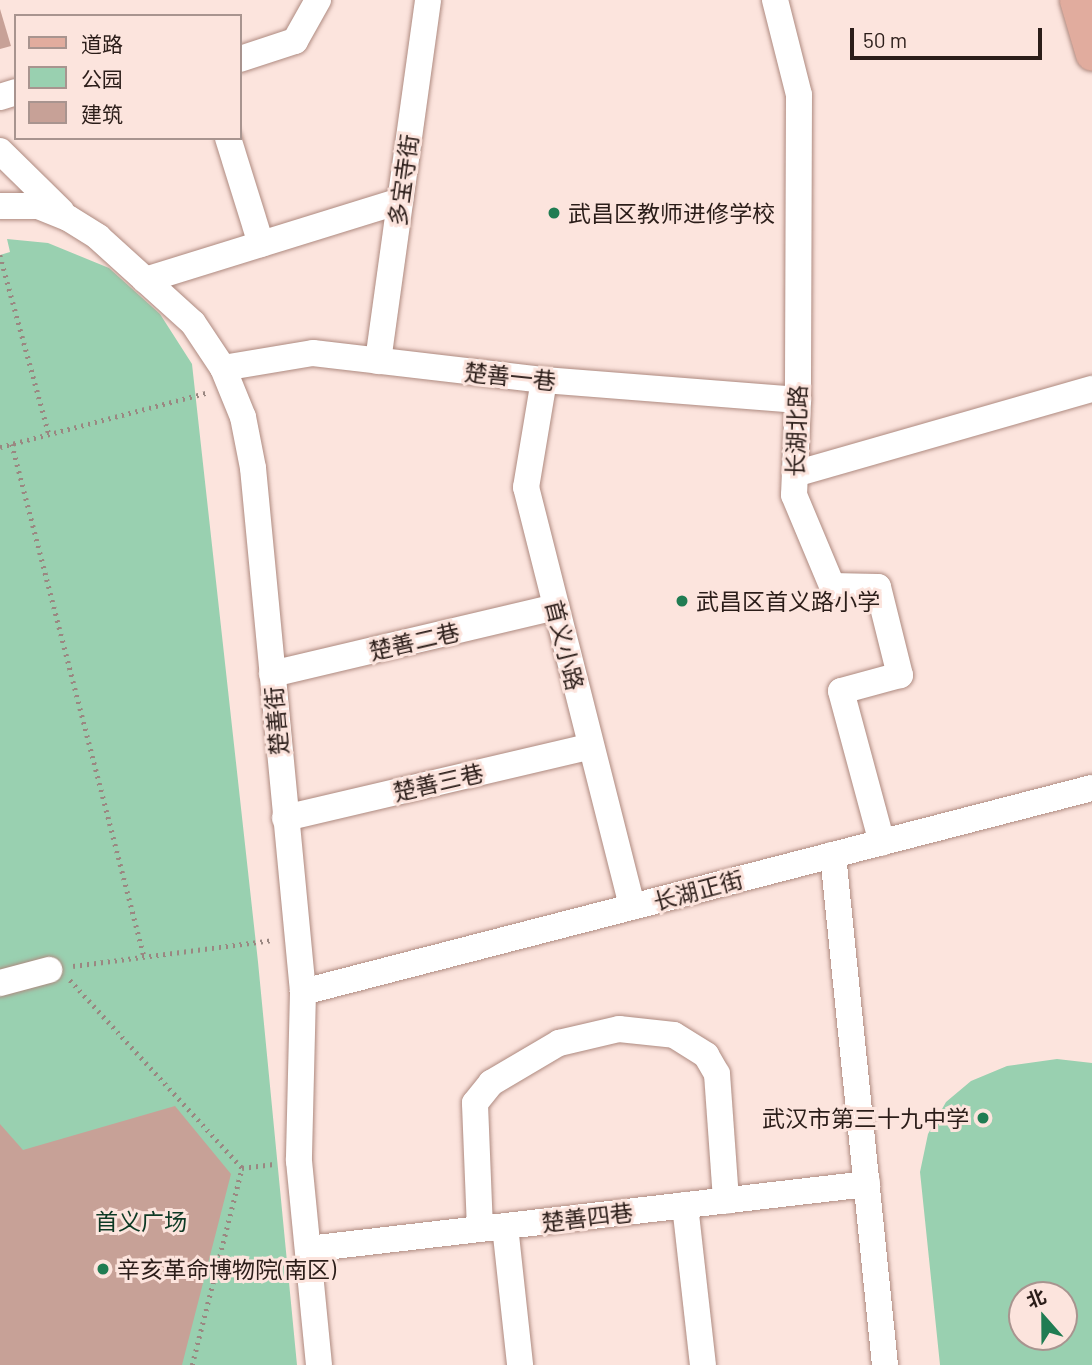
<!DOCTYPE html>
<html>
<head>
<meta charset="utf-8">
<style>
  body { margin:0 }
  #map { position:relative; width:1092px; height:1365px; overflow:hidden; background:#fce4dd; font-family:Barlow,"Noto Sans SC",sans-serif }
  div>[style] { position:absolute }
  .green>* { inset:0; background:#99d0b0 }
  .building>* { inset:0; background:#c7a197 }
  .path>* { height:4.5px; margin-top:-2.25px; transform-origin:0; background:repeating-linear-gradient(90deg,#9a8781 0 2px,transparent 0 7px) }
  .roads { filter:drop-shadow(0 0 2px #ae8a80) drop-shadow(0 0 2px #ae8a80) }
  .minor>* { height:26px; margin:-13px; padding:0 13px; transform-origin:13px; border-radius:13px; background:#fff }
  .major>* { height:33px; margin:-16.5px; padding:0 16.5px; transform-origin:16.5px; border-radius:16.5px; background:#e1ac9e }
  .dots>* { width:19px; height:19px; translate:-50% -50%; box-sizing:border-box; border:4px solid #fce4dd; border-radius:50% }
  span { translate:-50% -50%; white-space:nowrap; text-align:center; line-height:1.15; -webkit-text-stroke:6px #fce4dd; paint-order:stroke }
  .street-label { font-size:23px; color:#2b1d19 }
  .poi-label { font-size:23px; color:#2b1d19 }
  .left { translate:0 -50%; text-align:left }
  .right { translate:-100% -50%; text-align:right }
  .park-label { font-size:23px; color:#0d3a25 }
  .legend { position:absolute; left:14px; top:14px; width:228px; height:126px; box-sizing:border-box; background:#fce4dd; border:2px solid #a8948f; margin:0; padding:9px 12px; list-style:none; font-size:21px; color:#2b1d19 }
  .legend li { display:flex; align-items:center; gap:14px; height:35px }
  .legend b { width:35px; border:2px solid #a8948f }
  .north { position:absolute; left:1008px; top:1281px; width:70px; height:70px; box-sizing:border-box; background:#fce4dd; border:2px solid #a8948f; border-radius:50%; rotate:339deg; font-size:19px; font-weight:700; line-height:28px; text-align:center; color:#2b1d19 }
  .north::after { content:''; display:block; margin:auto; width:24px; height:32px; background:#207c52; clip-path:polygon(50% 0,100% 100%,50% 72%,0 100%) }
  .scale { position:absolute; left:850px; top:28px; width:192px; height:32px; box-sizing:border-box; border:4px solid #2b1d19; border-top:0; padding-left:9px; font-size:21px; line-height:24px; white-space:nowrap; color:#2b1d19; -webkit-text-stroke:5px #fce4dd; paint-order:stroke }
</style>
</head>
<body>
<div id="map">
  <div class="green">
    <i style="clip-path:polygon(7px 239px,48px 243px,109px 268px,160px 314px,192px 364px,258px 962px,297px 1365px,0 1365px,0 255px,10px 252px)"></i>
    <i style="clip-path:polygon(evenodd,1057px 1059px,1092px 1063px,1092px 1365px,940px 1365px,920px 1172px,928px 1134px,946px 1102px,971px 1081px,1007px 1066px,1057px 1059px,1022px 1295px,1064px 1295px,1064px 1337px,1022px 1337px,1022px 1295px)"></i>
  </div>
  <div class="building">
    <i style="clip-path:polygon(0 9px,11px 46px,0 49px)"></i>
    <i style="clip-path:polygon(175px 1106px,231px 1174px,182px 1365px,0 1365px,0 1124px,23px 1150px)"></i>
  </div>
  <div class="path">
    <i style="left:0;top:255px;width:186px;rotate:74.7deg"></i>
    <i style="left:12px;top:444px;width:529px;rotate:75.54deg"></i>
    <i style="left:0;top:447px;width:213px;rotate:-14.7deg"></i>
    <i style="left:73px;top:966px;width:201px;rotate:-7.4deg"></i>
    <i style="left:70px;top:980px;width:255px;rotate:47.5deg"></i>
    <i style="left:192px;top:1365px;width:203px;rotate:-75.8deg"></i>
    <i style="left:242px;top:1168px;width:32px;rotate:-7deg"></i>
  </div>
  <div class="roads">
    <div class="minor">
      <i style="left:775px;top:0;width:98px;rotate:75.8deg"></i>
      <i style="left:799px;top:95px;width:305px;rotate:90.2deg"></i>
      <i style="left:798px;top:400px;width:95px;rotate:92.4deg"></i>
      <i style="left:794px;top:495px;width:99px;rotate:67.3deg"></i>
      <i style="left:832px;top:586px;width:46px;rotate:1.2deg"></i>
      <i style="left:878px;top:587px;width:91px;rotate:76deg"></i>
      <i style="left:900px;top:675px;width:61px;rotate:164.8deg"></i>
      <i style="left:841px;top:691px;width:157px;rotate:74.9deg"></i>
      <i style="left:240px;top:59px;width:58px;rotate:-18.1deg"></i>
      <i style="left:295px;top:41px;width:47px;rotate:-60.7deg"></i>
      <i style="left:0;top:97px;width:17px;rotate:-17deg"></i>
      <i style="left:228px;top:138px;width:111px;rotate:72.7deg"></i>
      <i style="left:0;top:151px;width:86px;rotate:44.5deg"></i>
      <i style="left:0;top:206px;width:38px"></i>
      <i style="left:38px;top:206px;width:32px;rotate:22deg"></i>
      <i style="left:68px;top:218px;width:36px;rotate:32deg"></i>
      <i style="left:98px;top:237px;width:128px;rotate:42.2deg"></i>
      <i style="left:193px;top:323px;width:54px;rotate:56.3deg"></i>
      <i style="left:223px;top:368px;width:53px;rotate:67.8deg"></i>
      <i style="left:243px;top:417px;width:52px;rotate:78.9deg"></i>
      <i style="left:253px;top:468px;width:526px;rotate:84.55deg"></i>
      <i style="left:303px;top:992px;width:169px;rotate:91.4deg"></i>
      <i style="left:299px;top:1161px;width:205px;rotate:84.4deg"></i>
      <i style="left:145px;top:280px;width:267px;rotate:-17.2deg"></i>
      <i style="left:378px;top:361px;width:364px;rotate:-82.1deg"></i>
      <i style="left:223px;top:368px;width:91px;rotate:-9.5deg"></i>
      <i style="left:313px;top:353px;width:233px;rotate:6.7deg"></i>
      <i style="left:544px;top:380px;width:255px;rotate:4.5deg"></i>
      <i style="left:544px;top:380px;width:109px;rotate:99.5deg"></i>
      <i style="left:526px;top:487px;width:433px;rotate:75.8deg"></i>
      <i style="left:795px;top:474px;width:309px;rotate:-16deg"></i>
      <i style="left:272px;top:674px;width:292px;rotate:-13.3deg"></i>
      <i style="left:285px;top:818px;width:314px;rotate:-13.2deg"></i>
      <i style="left:833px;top:855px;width:513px;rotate:84.18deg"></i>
      <i style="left:0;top:983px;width:51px;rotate:-14.9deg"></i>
      <i style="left:303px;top:992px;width:815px;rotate:-14.5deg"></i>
      <i style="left:685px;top:1205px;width:161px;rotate:83.6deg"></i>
      <i style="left:505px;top:1226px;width:140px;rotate:83.8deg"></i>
      <i style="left:480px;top:1229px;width:126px;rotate:-92.3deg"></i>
      <i style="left:475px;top:1103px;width:26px;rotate:-51deg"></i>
      <i style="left:491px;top:1083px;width:79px;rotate:-30.5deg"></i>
      <i style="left:559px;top:1043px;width:62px;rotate:-13.1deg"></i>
      <i style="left:619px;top:1029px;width:55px;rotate:6.2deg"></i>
      <i style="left:674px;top:1035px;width:38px;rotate:32deg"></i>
      <i style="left:706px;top:1055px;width:22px;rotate:60deg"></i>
      <i style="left:717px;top:1074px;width:127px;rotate:85.9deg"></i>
      <i style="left:308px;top:1249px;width:563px;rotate:-6.63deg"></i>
    </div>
    <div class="major">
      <i style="left:1076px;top:0;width:56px;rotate:73.5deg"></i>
    </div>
  </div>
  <div class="dots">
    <i style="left:554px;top:213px;background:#207c52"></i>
    <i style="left:682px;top:601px;background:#207c52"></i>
    <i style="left:983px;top:1118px;background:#207c52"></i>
    <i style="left:103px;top:1269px;background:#207c52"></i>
  </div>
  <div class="street-label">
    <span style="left:403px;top:180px;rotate:-82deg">多宝寺街</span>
    <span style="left:510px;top:376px;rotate:6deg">楚善一巷</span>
    <span style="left:796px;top:431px;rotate:-88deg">长湖北路</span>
    <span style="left:414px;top:641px;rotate:-13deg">楚善二巷</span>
    <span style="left:565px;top:645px;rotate:76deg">首义小路</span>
    <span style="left:276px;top:721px;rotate:-95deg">楚善街</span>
    <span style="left:438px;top:782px;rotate:-13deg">楚善三巷</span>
    <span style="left:698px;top:890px;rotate:-15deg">长湖正街</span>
    <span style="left:587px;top:1217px;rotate:-7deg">楚善四巷</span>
  </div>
  <div class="poi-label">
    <span class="left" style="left:568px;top:213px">武昌区教师进修学校</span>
    <span class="left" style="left:696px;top:601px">武昌区首义路小学</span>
    <span class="right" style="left:969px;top:1118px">武汉市第三十九中学</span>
    <span class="left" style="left:117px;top:1269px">辛亥革命博物院(南区)</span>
  </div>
  <div class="park-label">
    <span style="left:141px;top:1221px">首义广场</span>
  </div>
  <ul class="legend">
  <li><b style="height:9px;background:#e1ac9e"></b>道路</li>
  <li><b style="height:19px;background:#99d0b0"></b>公园</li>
  <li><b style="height:19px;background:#c7a197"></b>建筑</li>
  </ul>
  <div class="north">北</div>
  <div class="scale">50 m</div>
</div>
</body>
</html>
